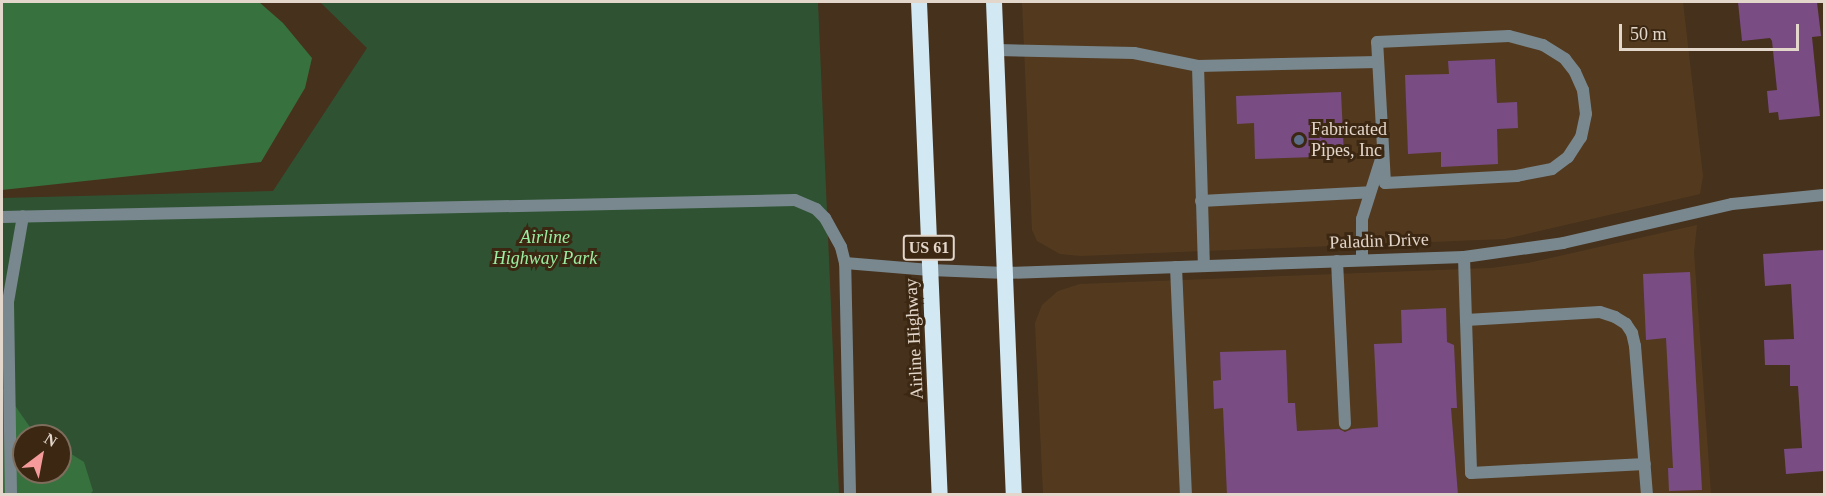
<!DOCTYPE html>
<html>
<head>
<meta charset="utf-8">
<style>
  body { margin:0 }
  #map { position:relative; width:1826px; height:496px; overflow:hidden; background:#46311c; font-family:"Times New Roman",serif }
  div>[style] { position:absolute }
  .built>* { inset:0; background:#533a1f }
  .green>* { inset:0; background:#2f5332 }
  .forest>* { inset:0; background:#37713e }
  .building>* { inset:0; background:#794c84 }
  .service>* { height:12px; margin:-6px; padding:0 6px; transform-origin:6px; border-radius:6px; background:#79888f }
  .minor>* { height:12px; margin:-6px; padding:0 6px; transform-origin:6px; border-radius:6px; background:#79888f }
  .trunk>* { height:16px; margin:-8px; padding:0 8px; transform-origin:8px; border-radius:8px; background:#d2e8f2 }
  .dots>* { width:16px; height:16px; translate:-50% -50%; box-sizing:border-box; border:3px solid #3b2712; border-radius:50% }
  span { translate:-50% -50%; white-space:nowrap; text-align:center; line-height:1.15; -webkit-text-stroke:6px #3b2712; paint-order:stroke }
  .shield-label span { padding:2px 4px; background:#3b2712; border:2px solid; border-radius:4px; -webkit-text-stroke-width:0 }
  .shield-label { font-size:16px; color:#e3d6ca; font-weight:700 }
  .poi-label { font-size:18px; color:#e3d6ca }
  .left { translate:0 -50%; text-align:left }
  .park-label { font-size:18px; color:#9beda1; font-style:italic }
  .street-label { font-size:18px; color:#e3d6ca }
  .frame { position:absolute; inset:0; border:3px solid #e3d6ca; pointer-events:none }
  .north { position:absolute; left:12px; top:424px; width:60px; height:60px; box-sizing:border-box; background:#3b2712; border:2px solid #7e6d5c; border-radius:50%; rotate:32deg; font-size:16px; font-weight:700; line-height:24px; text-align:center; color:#e3d6ca }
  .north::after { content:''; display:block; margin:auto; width:21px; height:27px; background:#f59b9b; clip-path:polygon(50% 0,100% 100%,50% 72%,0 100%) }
  .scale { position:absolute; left:1619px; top:24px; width:180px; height:27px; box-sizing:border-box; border:3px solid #e3d6ca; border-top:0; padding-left:8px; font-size:18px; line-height:21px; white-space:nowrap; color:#e3d6ca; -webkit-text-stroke:4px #3b2712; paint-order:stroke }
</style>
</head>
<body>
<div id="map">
  <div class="built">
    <i style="clip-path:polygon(1022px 2px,1683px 2px,1703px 176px,1700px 194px,1505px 239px,1081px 256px,1060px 254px,1037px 241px,1032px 230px)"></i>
    <i style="clip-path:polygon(1697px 225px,1694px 252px,1711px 494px,1043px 494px,1035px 323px,1042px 305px,1058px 291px,1080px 284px,1491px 268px,1528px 263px)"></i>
  </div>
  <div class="green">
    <i style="clip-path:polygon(evenodd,320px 2px,818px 2px,839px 494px,2px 494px,2px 198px,273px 191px,367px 48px,320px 2px,24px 436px,60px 436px,60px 472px,24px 472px,24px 436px)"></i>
  </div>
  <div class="forest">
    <i style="clip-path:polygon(2px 2px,259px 2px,283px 23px,312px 58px,305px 88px,261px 162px,2px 190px)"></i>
    <i style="clip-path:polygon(2px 387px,32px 430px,41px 436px,24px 436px,24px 472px,60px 472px,60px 447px,84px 462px,93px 491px,90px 494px,2px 494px)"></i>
  </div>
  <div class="building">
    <i style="clip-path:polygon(1738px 2px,1817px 2px,1821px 36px,1812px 37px,1820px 116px,1779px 120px,1778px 112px,1769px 113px,1767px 91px,1777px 90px,1772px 41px,1770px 38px,1742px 41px)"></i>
    <i style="clip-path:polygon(1495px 59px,1497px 103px,1517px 102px,1518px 128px,1497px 129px,1498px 164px,1441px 167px,1441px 152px,1408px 154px,1405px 75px,1449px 74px,1448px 61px)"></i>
    <i style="clip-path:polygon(1341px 92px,1344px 156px,1255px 159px,1254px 123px,1237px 124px,1236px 96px)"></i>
    <i style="clip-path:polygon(1824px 250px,1824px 471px,1786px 474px,1784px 449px,1802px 448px,1798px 386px,1790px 386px,1790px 365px,1765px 365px,1764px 340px,1794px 339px,1791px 284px,1765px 286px,1763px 254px)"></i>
    <i style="clip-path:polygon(1690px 272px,1702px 490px,1669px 491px,1668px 468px,1673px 468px,1666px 338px,1646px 340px,1643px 274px)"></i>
    <i style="clip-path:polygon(1446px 308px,1447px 342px,1454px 345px,1457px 408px,1451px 408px,1458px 495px,1227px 495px,1223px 408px,1214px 409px,1213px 381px,1221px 380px,1220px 352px,1286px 350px,1288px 403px,1295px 403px,1297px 431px,1339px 429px,1345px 432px,1352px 429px,1378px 427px,1374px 344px,1402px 343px,1401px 310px)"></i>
  </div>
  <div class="service">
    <i style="left:1509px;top:36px;width:35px;rotate:15deg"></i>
    <i style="left:1543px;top:45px;width:26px;rotate:32deg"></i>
    <i style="left:1565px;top:59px;width:16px;rotate:52deg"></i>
    <i style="left:1575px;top:72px;width:20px;rotate:66deg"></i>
    <i style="left:1583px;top:90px;width:24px;rotate:83deg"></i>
    <i style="left:1586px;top:114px;width:24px;rotate:102deg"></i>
    <i style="left:1581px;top:137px;width:24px;rotate:123deg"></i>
    <i style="left:1568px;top:157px;width:20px;rotate:143deg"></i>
    <i style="left:1552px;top:169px;width:36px;rotate:169deg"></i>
    <i style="left:1517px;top:176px;width:132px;rotate:177deg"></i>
    <i style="left:1385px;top:183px;width:141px;rotate:-93.2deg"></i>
    <i style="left:1377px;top:42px;width:132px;rotate:-2.6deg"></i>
    <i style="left:997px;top:50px;width:137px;rotate:1.3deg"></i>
    <i style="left:1134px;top:53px;width:65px;rotate:11.5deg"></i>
    <i style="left:1198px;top:66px;width:199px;rotate:88.3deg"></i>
    <i style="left:1198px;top:66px;width:180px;rotate:-1.3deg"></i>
    <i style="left:1201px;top:201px;width:169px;rotate:-3deg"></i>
    <i style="left:2px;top:217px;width:793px;rotate:-1.23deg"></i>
    <i style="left:795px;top:200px;width:23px;rotate:23deg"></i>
    <i style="left:816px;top:209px;width:13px;rotate:45deg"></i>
    <i style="left:825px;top:218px;width:33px;rotate:61deg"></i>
    <i style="left:841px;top:247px;width:16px;rotate:76deg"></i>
    <i style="left:1464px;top:257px;width:63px;rotate:88.2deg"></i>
    <i style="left:1466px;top:320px;width:134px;rotate:-3.4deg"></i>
    <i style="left:1600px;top:312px;width:16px;rotate:18deg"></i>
    <i style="left:1615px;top:317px;width:13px;rotate:32deg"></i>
    <i style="left:1626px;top:324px;width:11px;rotate:56deg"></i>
    <i style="left:1632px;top:333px;width:13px;rotate:77deg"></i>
    <i style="left:1635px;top:346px;width:148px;rotate:85.4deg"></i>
    <i style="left:1362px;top:260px;width:41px;rotate:-90deg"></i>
    <i style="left:1362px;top:219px;width:63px;rotate:-72.4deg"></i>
    <i style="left:1337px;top:261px;width:163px;rotate:87.2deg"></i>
    <i style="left:1176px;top:267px;width:227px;rotate:87.5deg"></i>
    <i style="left:1466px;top:320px;width:153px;rotate:88.1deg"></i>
    <i style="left:1471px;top:473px;width:174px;rotate:-3deg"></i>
    <i style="left:11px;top:494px;width:192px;rotate:-90.9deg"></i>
    <i style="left:8px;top:302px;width:87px;rotate:-80.1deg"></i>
    <i style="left:850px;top:494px;width:231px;rotate:-91.2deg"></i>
    <i style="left:845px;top:263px;width:85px;rotate:4.7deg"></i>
  </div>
  <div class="minor">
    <i style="left:930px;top:270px;width:76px;rotate:2.3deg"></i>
    <i style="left:1006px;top:273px;width:458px;rotate:-2deg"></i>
    <i style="left:1464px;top:257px;width:100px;rotate:-8deg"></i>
    <i style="left:1563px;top:243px;width:173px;rotate:-13deg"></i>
    <i style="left:1732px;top:204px;width:92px;rotate:-5.6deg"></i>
  </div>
  <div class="trunk">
    <i style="left:919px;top:2px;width:492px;rotate:87.6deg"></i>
    <i style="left:994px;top:2px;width:492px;rotate:87.7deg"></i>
  </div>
  <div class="dots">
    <i style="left:1299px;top:140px;background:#5c6f8a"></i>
  </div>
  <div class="shield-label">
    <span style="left:929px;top:248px">US 61</span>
  </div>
  <div class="poi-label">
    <span class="left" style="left:1311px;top:140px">Fabricated<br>Pipes, Inc</span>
  </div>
  <div class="park-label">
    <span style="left:545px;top:248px">Airline<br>Highway Park</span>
  </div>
  <div class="street-label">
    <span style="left:1379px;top:241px;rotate:-2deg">Paladin Drive</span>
    <span style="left:914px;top:339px;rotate:-93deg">Airline Highway</span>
  </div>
  <div class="frame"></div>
  <div class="north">N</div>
  <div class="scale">50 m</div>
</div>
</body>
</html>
